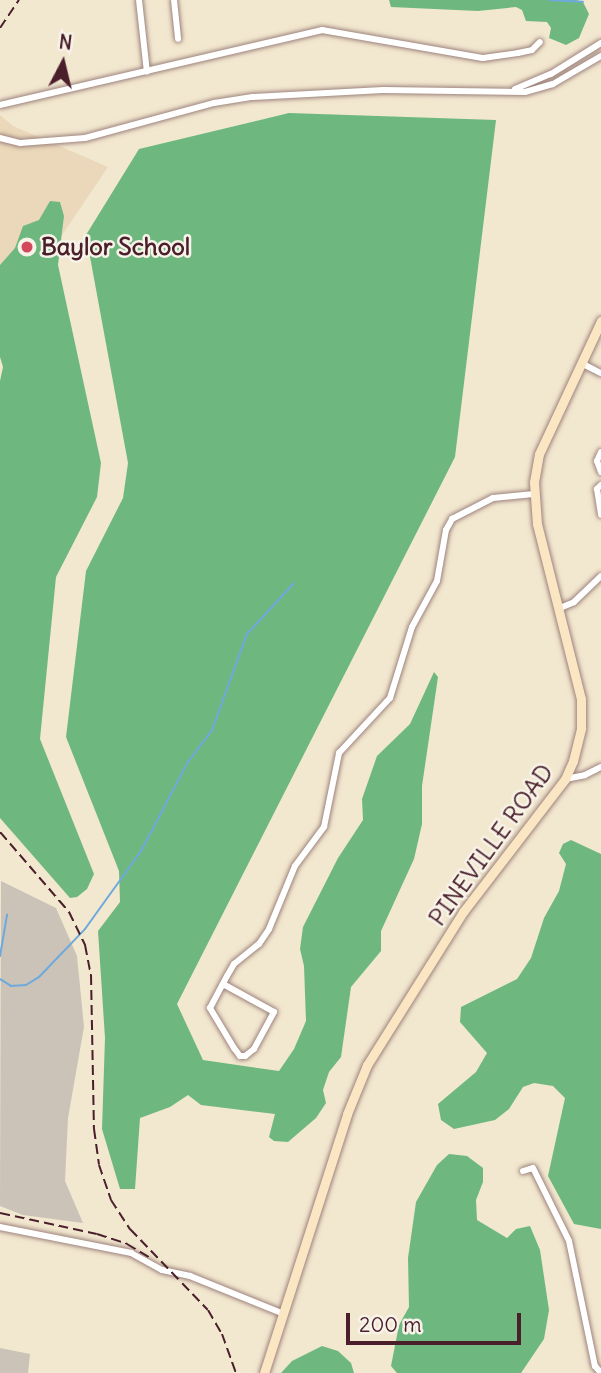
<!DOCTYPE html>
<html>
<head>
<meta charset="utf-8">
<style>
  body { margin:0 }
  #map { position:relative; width:601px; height:1373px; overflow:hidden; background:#f2e7cf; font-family:Delius,sans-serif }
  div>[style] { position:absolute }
  .built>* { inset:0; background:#ebd8ba }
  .industrial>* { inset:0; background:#cbc3b8 }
  .forest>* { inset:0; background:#6eb880 }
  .stream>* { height:2px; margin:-1px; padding:0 1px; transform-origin:1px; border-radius:1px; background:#6ea9de }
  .roads { filter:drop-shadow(0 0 2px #9e837d) drop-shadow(0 0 2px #9e837d) }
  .street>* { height:6px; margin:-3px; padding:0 3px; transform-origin:3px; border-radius:3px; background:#fff }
  .secondary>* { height:9px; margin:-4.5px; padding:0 4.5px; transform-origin:4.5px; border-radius:4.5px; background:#fbe6c3 }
  .rail>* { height:2px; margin-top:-1px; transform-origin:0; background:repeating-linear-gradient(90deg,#4a1f2b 0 10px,transparent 0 15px) }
  .dots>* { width:19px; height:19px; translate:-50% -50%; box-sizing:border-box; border:4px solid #f7f3e8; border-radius:50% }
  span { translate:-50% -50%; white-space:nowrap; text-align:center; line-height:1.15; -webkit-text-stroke:5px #f7f3e8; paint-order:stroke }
  .poi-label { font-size:24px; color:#4a1f2b; font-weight:700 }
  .left { translate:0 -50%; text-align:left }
  .street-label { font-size:24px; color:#4a1f2b }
  .north { position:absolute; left:28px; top:28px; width:70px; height:70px; -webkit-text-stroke:5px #f7f3e8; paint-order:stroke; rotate:7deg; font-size:19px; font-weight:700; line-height:28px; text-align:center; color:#4a1f2b }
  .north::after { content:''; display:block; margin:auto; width:24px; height:32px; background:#4a1f2b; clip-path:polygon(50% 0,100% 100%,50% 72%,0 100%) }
  .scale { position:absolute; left:346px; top:1313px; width:175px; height:32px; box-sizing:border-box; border:4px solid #4a1f2b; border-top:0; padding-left:9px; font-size:21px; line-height:24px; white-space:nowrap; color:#4a1f2b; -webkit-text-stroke:5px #f7f3e8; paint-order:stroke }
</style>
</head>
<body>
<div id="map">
  <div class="built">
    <i style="clip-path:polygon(0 115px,13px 126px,108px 167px,0 327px)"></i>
  </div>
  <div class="industrial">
    <i style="clip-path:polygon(1px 881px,56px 908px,77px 956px,84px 1027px,68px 1118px,65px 1181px,83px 1223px,23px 1215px,0 1206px)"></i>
    <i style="clip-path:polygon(0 1348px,30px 1354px,28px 1373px,0 1373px)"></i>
  </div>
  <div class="forest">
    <i style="clip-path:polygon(389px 0,576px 0,583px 2px,589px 14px,579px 38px,566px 45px,549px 38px,551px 28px,547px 22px,526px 21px,522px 10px,516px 7px,478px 11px,391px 7px)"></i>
    <i style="clip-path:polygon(289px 113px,496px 120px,455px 457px,177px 1004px,203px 1060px,279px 1071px,294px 1049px,306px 1021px,304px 966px,300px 949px,303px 927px,338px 858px,363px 820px,362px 799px,377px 756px,410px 724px,434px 672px,438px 677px,422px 786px,422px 824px,414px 859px,381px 931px,381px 951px,351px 987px,341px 1057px,329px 1072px,323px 1090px,326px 1103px,316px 1118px,288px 1142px,274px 1141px,269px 1137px,275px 1114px,201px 1105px,188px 1095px,170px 1107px,140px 1118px,135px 1189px,120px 1189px,102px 1129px,105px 1038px,98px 931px,120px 902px,119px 871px,66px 737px,86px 571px,123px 498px,128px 463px,86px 235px,139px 149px)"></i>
    <i style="clip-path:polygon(50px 201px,60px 202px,64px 216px,58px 265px,101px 463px,97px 497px,56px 577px,40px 739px,94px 874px,87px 889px,77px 897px,70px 898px,0 818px,0 381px,3px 367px,0 357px,0 265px,15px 248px,23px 226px,39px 220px)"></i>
    <i style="clip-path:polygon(571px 840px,601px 854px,601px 1229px,574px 1224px,548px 1176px,565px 1098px,553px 1086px,534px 1083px,523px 1087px,509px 1109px,495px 1120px,454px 1129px,441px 1120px,438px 1104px,476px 1072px,487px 1053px,460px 1022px,461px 1007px,517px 979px,531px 958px,544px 918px,559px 891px,566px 864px,559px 853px,563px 844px)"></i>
    <i style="clip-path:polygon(449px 1154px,467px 1156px,483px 1168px,483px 1182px,476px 1200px,477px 1220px,507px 1238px,516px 1229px,530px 1226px,540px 1250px,549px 1310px,544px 1339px,521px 1373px,397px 1373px,391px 1366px,399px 1325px,409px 1307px,408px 1258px,416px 1202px,437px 1165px)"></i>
    <i style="clip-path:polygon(322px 1346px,338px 1351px,351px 1363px,354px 1373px,281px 1373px,292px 1361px)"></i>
  </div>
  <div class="stream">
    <i style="left:549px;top:0;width:34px;rotate:3deg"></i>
    <i style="left:0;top:956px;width:42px;rotate:-80.3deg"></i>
    <i style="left:0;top:979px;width:13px;rotate:32deg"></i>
    <i style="left:11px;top:986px;width:15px;rotate:-4deg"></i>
    <i style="left:26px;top:985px;width:15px;rotate:-32deg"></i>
    <i style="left:39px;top:977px;width:66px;rotate:-46.2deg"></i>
    <i style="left:85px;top:929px;width:96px;rotate:-54.3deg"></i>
    <i style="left:141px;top:851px;width:101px;rotate:-62.2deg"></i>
    <i style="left:188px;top:762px;width:40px;rotate:-53deg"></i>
    <i style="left:212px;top:730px;width:102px;rotate:-70deg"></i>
    <i style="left:247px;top:634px;width:69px;rotate:-47.3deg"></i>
  </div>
  <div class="roads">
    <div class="street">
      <i style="left:139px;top:0;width:72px;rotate:83.7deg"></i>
      <i style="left:174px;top:0;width:39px;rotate:84deg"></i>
      <i style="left:515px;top:89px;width:39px;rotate:-23deg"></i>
      <i style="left:551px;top:74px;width:59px;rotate:-31.8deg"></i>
      <i style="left:0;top:105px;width:331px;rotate:-13.1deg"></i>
      <i style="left:322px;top:30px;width:163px;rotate:9.9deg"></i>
      <i style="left:483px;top:58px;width:35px;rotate:-8deg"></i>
      <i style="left:518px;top:53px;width:14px;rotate:-12deg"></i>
      <i style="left:532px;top:50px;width:11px;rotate:-45deg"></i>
      <i style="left:0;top:138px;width:21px;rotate:14deg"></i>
      <i style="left:20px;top:143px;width:65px;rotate:-4.4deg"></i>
      <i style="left:85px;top:138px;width:134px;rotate:-15.2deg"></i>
      <i style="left:214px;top:103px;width:39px;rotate:-9deg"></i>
      <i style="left:253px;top:97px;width:130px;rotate:-3.1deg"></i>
      <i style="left:383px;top:90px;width:142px;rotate:0.8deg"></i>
      <i style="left:525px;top:92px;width:29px;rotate:-16deg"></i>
      <i style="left:553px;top:84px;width:56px;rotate:-30.3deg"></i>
      <i style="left:583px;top:364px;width:20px;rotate:27deg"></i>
      <i style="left:601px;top:452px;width:10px;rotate:114deg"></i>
      <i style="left:597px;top:461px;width:12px;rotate:70deg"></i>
      <i style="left:601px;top:485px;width:6px;rotate:135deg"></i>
      <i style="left:597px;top:489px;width:26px;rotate:81deg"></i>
      <i style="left:560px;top:608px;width:15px;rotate:-23deg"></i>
      <i style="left:574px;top:602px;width:37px;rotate:-44deg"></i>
      <i style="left:565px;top:779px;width:20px;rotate:-11deg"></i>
      <i style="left:585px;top:775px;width:18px;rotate:-27deg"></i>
      <i style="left:223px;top:984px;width:58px;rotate:28.8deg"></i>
      <i style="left:274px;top:1012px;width:42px;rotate:118.4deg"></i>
      <i style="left:254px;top:1049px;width:11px;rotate:142deg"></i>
      <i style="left:245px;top:1056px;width:5px;rotate:180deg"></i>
      <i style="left:240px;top:1056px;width:10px;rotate:-127deg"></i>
      <i style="left:234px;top:1048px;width:47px;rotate:-121deg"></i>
      <i style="left:210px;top:1008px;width:36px;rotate:-62deg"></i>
      <i style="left:227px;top:976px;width:14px;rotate:-60deg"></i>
      <i style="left:234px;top:964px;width:32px;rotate:-39deg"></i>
      <i style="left:259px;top:944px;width:18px;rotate:-56deg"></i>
      <i style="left:269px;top:929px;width:68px;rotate:-67.6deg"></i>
      <i style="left:295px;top:866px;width:49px;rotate:-53.4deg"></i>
      <i style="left:324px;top:827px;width:76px;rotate:-78.5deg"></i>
      <i style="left:339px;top:753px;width:75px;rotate:-47.2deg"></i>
      <i style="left:390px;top:698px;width:74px;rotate:-72.8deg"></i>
      <i style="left:412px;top:627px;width:52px;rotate:-61.5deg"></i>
      <i style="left:437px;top:581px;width:52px;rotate:-80deg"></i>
      <i style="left:446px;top:530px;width:13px;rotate:-61deg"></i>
      <i style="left:452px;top:519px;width:46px;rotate:-27.1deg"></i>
      <i style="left:493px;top:498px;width:41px;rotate:-5.6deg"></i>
      <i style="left:523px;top:1171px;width:10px;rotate:-17deg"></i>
      <i style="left:533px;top:1168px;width:81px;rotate:63.7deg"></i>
      <i style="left:569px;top:1241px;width:128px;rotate:78.3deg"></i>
      <i style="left:595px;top:1366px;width:9px;rotate:49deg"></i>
      <i style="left:0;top:1227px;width:134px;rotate:11.2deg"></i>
      <i style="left:131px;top:1253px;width:35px;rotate:29deg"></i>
      <i style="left:162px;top:1270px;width:29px;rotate:12deg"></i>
      <i style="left:190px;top:1276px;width:101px;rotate:22deg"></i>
    </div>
    <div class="secondary">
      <i style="left:264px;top:1373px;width:272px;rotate:-72.2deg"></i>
      <i style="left:347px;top:1114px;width:53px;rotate:-67.8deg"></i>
      <i style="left:367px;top:1065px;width:181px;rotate:-57.9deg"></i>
      <i style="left:463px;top:912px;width:168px;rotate:-52.5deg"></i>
      <i style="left:565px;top:779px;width:20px;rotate:-66deg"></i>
      <i style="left:573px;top:761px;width:34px;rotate:-76deg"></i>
      <i style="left:581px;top:728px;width:29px;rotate:-90deg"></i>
      <i style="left:581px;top:699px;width:180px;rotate:-104.1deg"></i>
      <i style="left:537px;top:524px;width:42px;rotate:-94.1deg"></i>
      <i style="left:534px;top:482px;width:28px;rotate:-80deg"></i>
      <i style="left:539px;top:454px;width:147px;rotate:-65deg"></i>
    </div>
  </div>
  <div class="rail">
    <i style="left:0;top:28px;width:34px;rotate:-56deg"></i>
    <i style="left:0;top:832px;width:106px;rotate:49.2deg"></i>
    <i style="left:69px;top:912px;width:37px;rotate:64deg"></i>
    <i style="left:85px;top:945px;width:31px;rotate:79deg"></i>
    <i style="left:91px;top:975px;width:154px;rotate:88.9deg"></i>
    <i style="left:94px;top:1129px;width:36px;rotate:82deg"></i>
    <i style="left:99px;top:1165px;width:37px;rotate:71deg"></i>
    <i style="left:111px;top:1200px;width:35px;rotate:57deg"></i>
    <i style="left:130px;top:1229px;width:112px;rotate:46.1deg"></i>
    <i style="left:208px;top:1310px;width:28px;rotate:60deg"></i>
    <i style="left:222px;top:1334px;width:41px;rotate:70.3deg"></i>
    <i style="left:0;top:1213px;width:99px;rotate:12.2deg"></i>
    <i style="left:97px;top:1234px;width:32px;rotate:18deg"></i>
    <i style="left:127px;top:1244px;width:27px;rotate:31deg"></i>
  </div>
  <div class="dots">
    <i style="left:27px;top:247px;background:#d1495b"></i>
  </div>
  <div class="poi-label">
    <span class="left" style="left:41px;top:247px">Baylor School</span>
  </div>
  <div class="street-label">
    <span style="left:491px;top:845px;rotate:-54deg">PINEVILLE ROAD</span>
  </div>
  <div class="north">N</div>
  <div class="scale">200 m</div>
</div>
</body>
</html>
